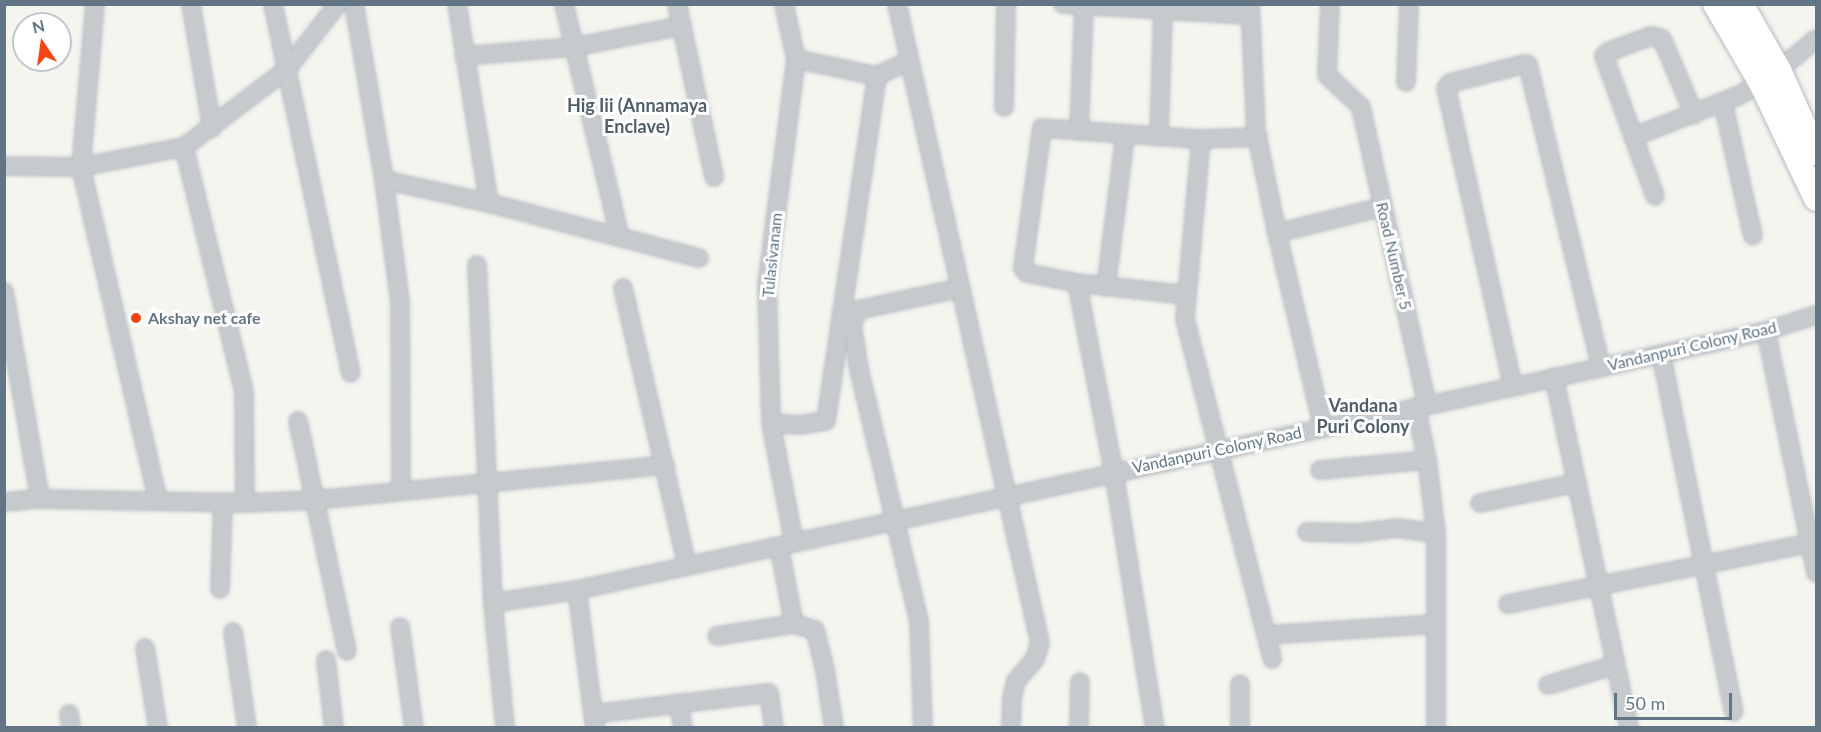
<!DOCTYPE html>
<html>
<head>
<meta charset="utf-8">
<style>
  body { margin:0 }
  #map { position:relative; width:1821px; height:732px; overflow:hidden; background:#f5f5f0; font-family:Lato,sans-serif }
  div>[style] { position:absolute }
  .roads { filter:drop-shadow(0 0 2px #b6bcc0) drop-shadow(0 0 2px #b6bcc0) }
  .street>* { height:16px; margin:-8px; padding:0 8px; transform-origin:8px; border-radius:8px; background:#c7cacd }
  .secondary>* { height:24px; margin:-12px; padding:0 12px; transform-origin:12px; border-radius:12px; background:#fff }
  .dots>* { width:16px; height:16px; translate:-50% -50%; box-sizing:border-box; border:3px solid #fff; border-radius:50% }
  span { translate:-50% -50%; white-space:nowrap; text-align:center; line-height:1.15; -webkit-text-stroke:6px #fff; paint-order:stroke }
  .street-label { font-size:16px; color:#617584 }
  .poi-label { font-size:16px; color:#617584; font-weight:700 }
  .left { translate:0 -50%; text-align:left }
  .neighbourhood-label { font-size:18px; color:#4f5e69; font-weight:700 }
  .frame { position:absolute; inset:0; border:6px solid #617584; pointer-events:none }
  .north { position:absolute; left:12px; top:12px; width:60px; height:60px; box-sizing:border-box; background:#fff; border:2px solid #c0c8ce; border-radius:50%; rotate:347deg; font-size:16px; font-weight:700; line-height:24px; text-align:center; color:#617584 }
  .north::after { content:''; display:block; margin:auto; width:21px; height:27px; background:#f34412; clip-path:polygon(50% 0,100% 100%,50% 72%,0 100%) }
  .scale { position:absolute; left:1614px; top:693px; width:118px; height:27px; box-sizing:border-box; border:3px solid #617584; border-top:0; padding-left:8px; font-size:18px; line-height:21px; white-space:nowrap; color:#617584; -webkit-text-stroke:4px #fff; paint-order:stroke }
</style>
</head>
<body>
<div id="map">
  <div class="roads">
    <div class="street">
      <i style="left:95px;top:4px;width:164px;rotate:94.9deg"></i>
      <i style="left:81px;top:167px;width:342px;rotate:77deg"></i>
      <i style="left:191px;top:4px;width:126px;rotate:80.4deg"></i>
      <i style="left:273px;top:4px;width:377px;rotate:78.1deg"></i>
      <i style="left:354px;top:4px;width:179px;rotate:80.3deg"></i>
      <i style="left:384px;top:180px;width:123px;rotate:82.5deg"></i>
      <i style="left:400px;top:302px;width:189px;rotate:89.7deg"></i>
      <i style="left:457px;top:4px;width:202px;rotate:80.9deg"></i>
      <i style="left:564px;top:4px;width:240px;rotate:76.5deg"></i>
      <i style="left:677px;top:4px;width:177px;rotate:77.9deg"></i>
      <i style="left:784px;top:4px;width:56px;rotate:77.7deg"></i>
      <i style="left:796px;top:59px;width:228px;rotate:97.3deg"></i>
      <i style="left:767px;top:285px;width:138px;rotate:88.3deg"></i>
      <i style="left:771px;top:423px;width:121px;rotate:79.1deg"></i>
      <i style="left:897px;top:4px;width:655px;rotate:77.39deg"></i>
      <i style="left:1040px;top:643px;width:17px;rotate:107deg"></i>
      <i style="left:1035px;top:659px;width:29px;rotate:131deg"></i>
      <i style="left:1016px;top:681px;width:17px;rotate:103deg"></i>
      <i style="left:1012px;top:698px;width:30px;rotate:92deg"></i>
      <i style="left:1063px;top:4px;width:185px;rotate:3.4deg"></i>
      <i style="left:1250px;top:4px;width:127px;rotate:87.3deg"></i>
      <i style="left:1256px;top:131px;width:104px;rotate:78.4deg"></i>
      <i style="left:1277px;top:233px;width:199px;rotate:76.7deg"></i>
      <i style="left:1330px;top:4px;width:71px;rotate:92.4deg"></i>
      <i style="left:1327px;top:75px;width:47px;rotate:43.3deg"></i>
      <i style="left:1361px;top:107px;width:305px;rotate:77.5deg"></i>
      <i style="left:464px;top:56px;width:110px;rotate:-4.7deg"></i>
      <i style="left:574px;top:47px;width:109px;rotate:-11.1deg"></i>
      <i style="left:796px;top:59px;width:83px;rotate:11.9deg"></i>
      <i style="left:877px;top:76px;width:34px;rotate:-26deg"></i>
      <i style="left:1406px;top:82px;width:78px;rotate:-87.8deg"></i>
      <i style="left:1723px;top:103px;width:136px;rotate:77.3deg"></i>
      <i style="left:1004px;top:107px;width:103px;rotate:-88.9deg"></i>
      <i style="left:1079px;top:131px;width:125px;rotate:-87.7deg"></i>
      <i style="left:1159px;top:137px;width:127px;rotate:-88.2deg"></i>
      <i style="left:1258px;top:137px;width:57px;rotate:178deg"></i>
      <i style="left:1201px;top:139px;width:181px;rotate:95.1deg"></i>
      <i style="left:1185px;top:319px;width:351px;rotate:75.6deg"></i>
      <i style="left:1633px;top:137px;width:115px;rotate:-21.4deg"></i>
      <i style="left:1740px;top:95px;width:46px;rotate:-32.7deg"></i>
      <i style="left:1779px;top:70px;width:48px;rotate:-40deg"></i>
      <i style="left:184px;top:147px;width:252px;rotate:76.2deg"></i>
      <i style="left:244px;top:392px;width:111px;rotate:89.5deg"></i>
      <i style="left:4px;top:166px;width:77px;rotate:0.7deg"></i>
      <i style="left:81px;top:167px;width:105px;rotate:-11deg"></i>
      <i style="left:184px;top:147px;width:129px;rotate:-37.1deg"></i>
      <i style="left:287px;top:69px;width:83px;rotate:-51.9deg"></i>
      <i style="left:384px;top:180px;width:107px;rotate:12.4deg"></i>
      <i style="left:489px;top:203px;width:217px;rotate:14.7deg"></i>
      <i style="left:1655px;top:196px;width:149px;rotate:-110deg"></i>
      <i style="left:1604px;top:56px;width:6px;rotate:-45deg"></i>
      <i style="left:1608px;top:52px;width:46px;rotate:-20.4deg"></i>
      <i style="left:1651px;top:36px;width:11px;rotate:15deg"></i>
      <i style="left:1662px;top:39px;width:82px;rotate:66.9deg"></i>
      <i style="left:1277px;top:233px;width:109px;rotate:-13.8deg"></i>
      <i style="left:477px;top:265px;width:338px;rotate:87.3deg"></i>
      <i style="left:1077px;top:283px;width:194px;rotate:79deg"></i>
      <i style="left:1114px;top:473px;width:258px;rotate:80.9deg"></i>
      <i style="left:1106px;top:287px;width:152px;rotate:-82.8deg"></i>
      <i style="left:623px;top:288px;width:284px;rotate:77deg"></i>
      <i style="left:4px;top:292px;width:210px;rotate:80.1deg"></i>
      <i style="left:1187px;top:295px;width:111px;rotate:-173.8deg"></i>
      <i style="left:1077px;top:283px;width:51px;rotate:-168.7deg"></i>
      <i style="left:1027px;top:273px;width:6px;rotate:-129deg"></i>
      <i style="left:1023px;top:268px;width:141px;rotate:-82.3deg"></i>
      <i style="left:1042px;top:128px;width:159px;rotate:4deg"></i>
      <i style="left:1766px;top:331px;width:247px;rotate:78.3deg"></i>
      <i style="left:1661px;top:354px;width:365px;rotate:78.5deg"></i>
      <i style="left:1554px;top:377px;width:359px;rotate:77.9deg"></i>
      <i style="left:1513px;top:387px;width:306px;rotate:-102.6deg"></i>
      <i style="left:1446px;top:88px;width:6px;rotate:-51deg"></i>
      <i style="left:1450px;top:83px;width:77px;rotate:-14.2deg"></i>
      <i style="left:1525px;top:64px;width:3px;rotate:18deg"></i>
      <i style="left:1528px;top:65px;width:311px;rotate:76.4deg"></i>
      <i style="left:1416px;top:407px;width:54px;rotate:78.3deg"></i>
      <i style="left:1427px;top:460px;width:74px;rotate:83deg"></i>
      <i style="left:1436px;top:533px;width:195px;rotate:90deg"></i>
      <i style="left:298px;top:421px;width:235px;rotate:78deg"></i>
      <i style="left:771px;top:423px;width:29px;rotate:4deg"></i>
      <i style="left:800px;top:425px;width:26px;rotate:-9deg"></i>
      <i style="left:826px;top:421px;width:349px;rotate:-81.6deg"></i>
      <i style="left:1320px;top:470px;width:107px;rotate:-5.3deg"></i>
      <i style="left:4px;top:502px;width:36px;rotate:-5deg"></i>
      <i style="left:40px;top:499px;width:205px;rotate:1.1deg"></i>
      <i style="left:245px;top:503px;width:71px;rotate:-2.4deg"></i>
      <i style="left:316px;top:500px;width:351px;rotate:-5.7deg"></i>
      <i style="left:1480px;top:503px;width:99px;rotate:-11.7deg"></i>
      <i style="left:1307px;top:532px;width:51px;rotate:1.1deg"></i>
      <i style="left:1358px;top:533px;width:38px;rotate:-7deg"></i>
      <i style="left:1396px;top:528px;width:40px;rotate:7.1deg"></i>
      <i style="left:779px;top:546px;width:79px;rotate:79.1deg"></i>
      <i style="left:220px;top:589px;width:87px;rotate:-88deg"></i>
      <i style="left:577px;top:590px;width:139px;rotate:82.6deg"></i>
      <i style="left:1508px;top:604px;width:314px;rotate:-11.4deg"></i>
      <i style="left:400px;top:627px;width:102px;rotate:82.1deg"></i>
      <i style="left:233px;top:632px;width:97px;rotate:81.7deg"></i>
      <i style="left:1266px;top:635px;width:170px;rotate:-3.7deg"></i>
      <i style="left:717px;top:636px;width:78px;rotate:-8.9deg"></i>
      <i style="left:794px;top:624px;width:22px;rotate:16deg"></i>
      <i style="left:815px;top:630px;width:41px;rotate:76deg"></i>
      <i style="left:825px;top:670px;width:59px;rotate:81.2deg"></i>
      <i style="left:145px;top:648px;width:81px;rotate:80.8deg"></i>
      <i style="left:326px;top:660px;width:68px;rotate:83.3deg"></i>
      <i style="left:1240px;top:684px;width:44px;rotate:90deg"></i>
      <i style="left:1548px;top:685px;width:70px;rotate:-16.6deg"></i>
      <i style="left:679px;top:703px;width:25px;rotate:81deg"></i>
      <i style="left:69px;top:714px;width:14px;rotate:82deg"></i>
      <i style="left:593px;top:714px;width:177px;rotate:-6.8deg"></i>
      <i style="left:769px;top:693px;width:35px;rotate:82deg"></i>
      <i style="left:505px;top:728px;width:126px;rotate:-95.5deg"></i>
      <i style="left:493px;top:603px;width:85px;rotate:-8.8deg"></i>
      <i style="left:577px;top:590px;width:958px;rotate:-12.24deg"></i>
      <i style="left:1513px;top:387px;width:259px;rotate:-12.5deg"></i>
      <i style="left:1766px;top:331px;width:52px;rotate:-17.7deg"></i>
      <i style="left:923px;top:728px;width:107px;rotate:-92.1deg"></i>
      <i style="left:919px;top:621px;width:259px;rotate:-103.4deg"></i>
      <i style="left:859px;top:369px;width:45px;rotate:-99deg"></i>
      <i style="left:852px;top:325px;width:16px;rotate:-68deg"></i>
      <i style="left:858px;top:310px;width:105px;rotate:-12.1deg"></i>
      <i style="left:1079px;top:728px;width:46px;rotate:-88.8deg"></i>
    </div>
    <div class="secondary">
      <i style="left:1715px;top:4px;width:91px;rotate:59.8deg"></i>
      <i style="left:1761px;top:83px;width:128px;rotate:64.6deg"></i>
      <i style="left:1741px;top:4px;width:76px;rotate:60.1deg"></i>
      <i style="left:1779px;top:70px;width:91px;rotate:66deg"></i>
    </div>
  </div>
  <div class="dots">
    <i style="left:136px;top:318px;background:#f34412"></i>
  </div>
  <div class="street-label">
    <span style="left:772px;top:255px;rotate:-84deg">Tulasivanam</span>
    <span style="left:1394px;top:256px;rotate:77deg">Road Number 5</span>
    <span style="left:1692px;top:346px;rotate:-13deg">Vandanpuri Colony Road</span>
    <span style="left:1217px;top:450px;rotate:-12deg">Vandanpuri Colony Road</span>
  </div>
  <div class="poi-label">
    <span class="left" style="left:148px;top:318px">Akshay net cafe</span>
  </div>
  <div class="neighbourhood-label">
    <span style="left:637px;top:116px">Hig Iii (Annamaya<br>Enclave)</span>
    <span style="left:1363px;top:416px">Vandana<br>Puri Colony</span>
  </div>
  <div class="frame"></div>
  <div class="north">N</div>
  <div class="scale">50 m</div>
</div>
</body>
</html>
